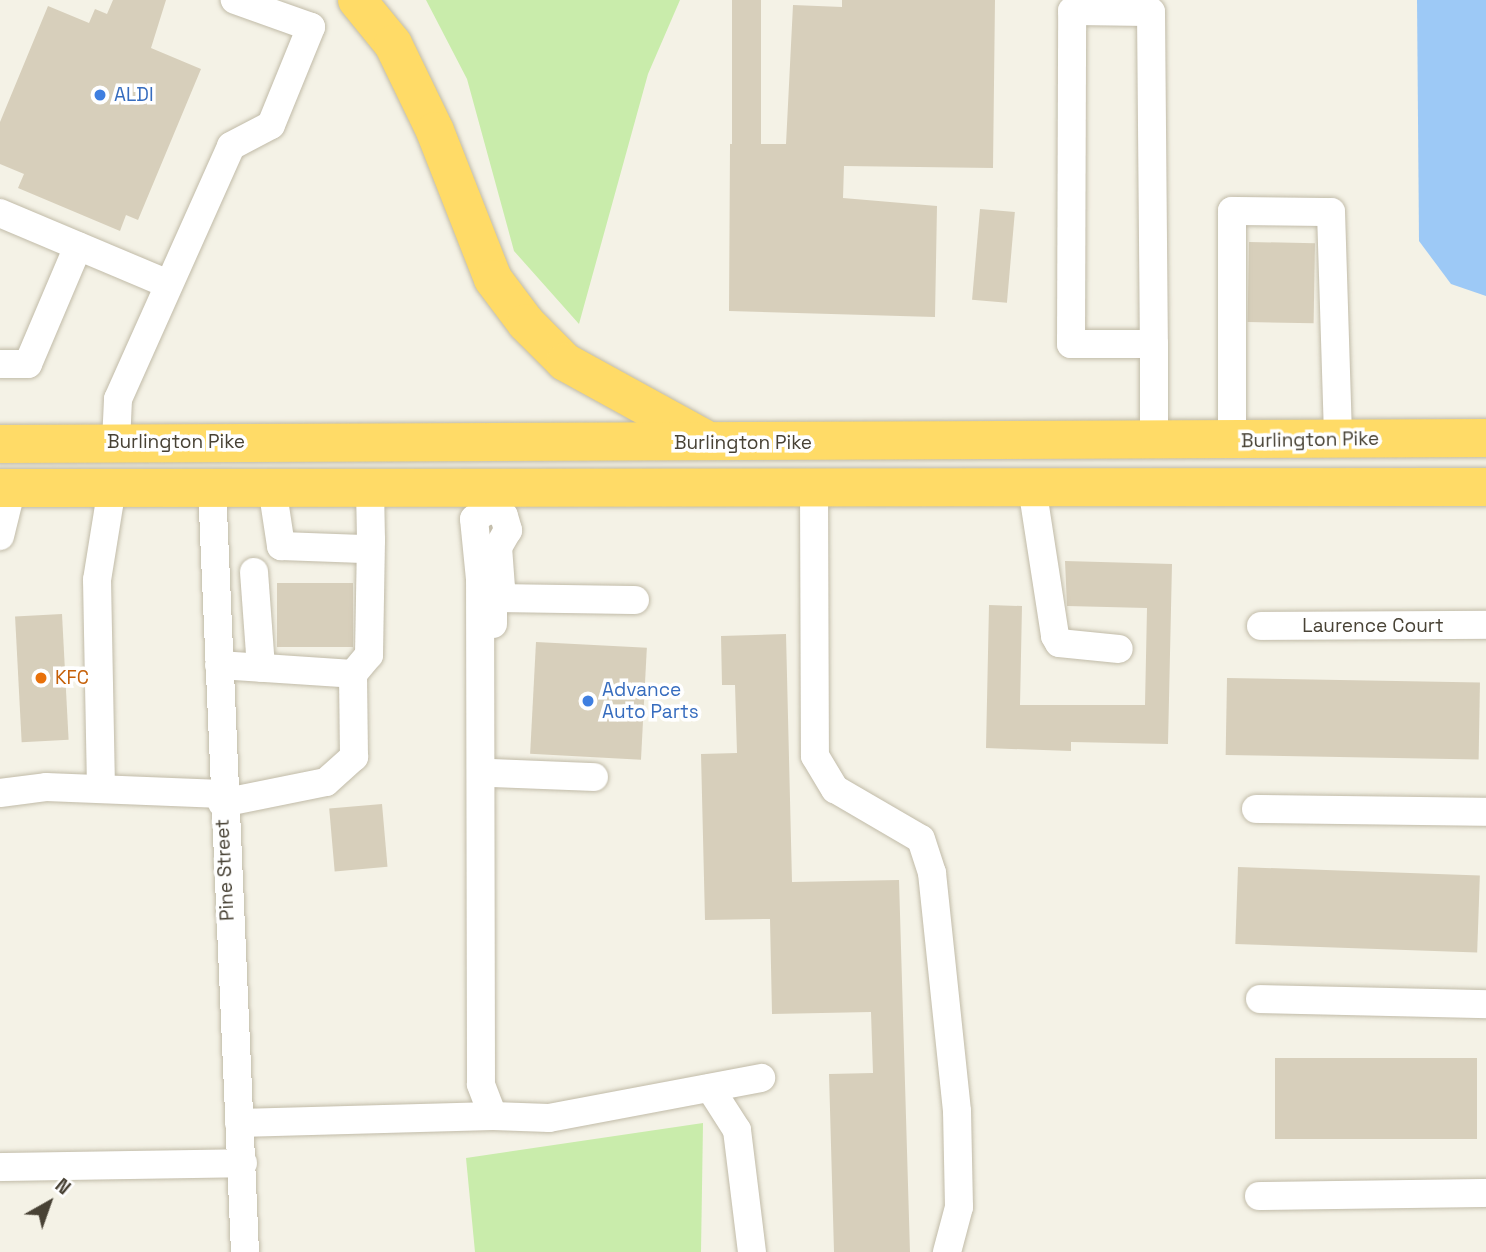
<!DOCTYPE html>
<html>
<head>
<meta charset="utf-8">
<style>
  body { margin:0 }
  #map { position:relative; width:1486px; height:1252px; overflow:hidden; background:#f4f2e6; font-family:"Space Grotesk",sans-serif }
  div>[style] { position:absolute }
  .green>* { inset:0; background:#c9ecab }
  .water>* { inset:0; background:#9dc9f6 }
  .building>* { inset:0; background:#d7cfbb; transform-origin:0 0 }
  .roads { filter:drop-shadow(0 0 2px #c1bba8) drop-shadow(0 0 2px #c1bba8) }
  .minor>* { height:28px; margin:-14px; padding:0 14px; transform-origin:14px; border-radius:14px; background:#fff }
  .highway>* { height:38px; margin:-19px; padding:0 19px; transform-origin:19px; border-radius:19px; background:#ffdb67 }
  .dots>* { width:19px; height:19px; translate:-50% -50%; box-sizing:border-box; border:4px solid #fff; border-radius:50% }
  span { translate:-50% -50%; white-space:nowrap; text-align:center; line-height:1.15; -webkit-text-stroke:7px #fff; paint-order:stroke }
  .shop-label { font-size:19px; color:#366cbe }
  .left { translate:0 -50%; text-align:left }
  .street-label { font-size:19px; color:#484235 }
  .food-label { font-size:19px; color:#c56008 }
  .north { position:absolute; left:14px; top:1168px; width:70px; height:70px; -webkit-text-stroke:5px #fff; paint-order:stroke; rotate:40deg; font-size:19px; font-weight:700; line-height:28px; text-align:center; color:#484235 }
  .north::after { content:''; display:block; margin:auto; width:24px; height:32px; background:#484235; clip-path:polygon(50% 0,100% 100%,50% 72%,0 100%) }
</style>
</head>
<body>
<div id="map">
  <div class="green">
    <i style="clip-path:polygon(426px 0,680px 0,648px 74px,579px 324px,514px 251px,467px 79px)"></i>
    <i style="clip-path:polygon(703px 1123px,701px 1252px,475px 1252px,466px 1158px)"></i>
  </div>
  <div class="water">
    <i style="clip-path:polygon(1417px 0,1486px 0,1486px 296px,1451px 284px,1419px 241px)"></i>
  </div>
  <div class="building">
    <i style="clip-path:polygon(113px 0,166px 0,151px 48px,201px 69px,138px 220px,126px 215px,120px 231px,18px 188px,24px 174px,0 164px,0 122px,48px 6px,89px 23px,95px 9px,107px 14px)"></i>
    <i style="left:732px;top:0;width:29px;height:274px"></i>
    <i style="clip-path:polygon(842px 0,995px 0,993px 168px,844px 166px,843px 198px,937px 206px,935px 317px,729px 311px,730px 144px,786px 144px,793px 5px,842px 7px)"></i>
    <i style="left:980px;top:209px;width:35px;height:91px;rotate:5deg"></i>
    <i style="left:1249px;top:242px;width:66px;height:80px;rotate:1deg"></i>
    <i style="clip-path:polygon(1065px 561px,1172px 564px,1168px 744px,1071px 742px,1071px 751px,986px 748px,989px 605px,1022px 606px,1020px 705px,1145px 705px,1147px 608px,1067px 606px)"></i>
    <i style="left:353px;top:583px;width:64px;height:76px;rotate:90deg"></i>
    <i style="left:62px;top:614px;width:126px;height:47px;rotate:87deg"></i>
    <i style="clip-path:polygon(786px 634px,792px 882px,899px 880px,910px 1252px,834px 1252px,829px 1074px,873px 1073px,871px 1012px,772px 1014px,770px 919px,705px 920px,701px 754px,737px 753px,735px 685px,722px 685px,721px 636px)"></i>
    <i style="left:536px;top:642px;width:111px;height:112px;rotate:3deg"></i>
    <i style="left:1227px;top:678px;width:253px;height:77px;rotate:1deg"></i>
    <i style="left:382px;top:804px;width:63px;height:53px;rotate:85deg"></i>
    <i style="left:1238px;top:867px;width:242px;height:77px;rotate:2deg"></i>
    <i style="left:1275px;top:1058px;width:202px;height:81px"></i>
  </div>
  <div class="roads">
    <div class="minor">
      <i style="left:0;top:213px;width:180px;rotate:22.9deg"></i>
      <i style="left:1154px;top:344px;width:83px;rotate:180deg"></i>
      <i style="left:1071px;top:344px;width:333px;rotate:-89.8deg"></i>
      <i style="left:1072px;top:11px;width:79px;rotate:0.7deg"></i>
      <i style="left:1151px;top:12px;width:332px;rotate:89.5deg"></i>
      <i style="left:1154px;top:344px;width:97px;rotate:90deg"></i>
      <i style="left:0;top:364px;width:28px"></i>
      <i style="left:28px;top:364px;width:128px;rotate:-67deg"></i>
      <i style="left:1232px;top:440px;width:229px;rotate:-90deg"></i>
      <i style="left:1232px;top:211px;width:99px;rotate:0.6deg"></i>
      <i style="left:1331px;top:212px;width:227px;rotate:88.2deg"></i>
      <i style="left:116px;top:442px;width:43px;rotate:-87.3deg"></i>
      <i style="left:118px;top:399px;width:277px;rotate:-65.9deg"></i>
      <i style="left:231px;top:146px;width:45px;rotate:-27.7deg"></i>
      <i style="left:271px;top:125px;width:106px;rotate:-67.8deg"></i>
      <i style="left:311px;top:27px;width:81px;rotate:-160.4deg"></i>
      <i style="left:212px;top:487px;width:766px;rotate:87.53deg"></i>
      <i style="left:272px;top:487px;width:60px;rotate:81.3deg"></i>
      <i style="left:281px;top:546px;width:82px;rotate:2.1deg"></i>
      <i style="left:363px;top:549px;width:12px;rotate:-48deg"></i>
      <i style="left:371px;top:540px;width:53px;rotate:-91.1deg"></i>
      <i style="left:814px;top:487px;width:269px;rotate:89.8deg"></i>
      <i style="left:815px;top:756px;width:39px;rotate:59deg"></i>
      <i style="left:835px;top:789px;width:99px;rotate:30.2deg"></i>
      <i style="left:921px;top:839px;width:36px;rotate:72deg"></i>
      <i style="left:932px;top:873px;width:239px;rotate:84deg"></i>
      <i style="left:957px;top:1111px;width:96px;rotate:88.8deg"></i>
      <i style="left:959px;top:1207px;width:47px;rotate:104.9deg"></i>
      <i style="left:1032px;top:487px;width:151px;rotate:81.2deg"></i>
      <i style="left:1055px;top:636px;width:8px;rotate:60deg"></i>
      <i style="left:1059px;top:643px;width:60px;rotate:5.7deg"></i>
      <i style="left:491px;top:508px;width:15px;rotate:32deg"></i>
      <i style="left:504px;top:516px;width:15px;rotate:74deg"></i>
      <i style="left:508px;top:530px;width:20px;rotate:120deg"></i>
      <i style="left:498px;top:547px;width:41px;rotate:85.8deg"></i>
      <i style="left:501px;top:588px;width:13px;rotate:129deg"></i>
      <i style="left:493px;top:598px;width:26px;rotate:90deg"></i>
      <i style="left:0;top:536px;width:50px;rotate:-76.2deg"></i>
      <i style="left:254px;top:572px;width:96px;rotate:85.8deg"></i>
      <i style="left:493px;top:598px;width:142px;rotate:0.8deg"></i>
      <i style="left:1261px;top:626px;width:225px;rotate:-0.3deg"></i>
      <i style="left:219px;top:665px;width:134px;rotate:3.8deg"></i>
      <i style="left:353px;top:674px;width:25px;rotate:-50deg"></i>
      <i style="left:369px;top:655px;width:115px;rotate:-89deg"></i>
      <i style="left:493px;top:773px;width:101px;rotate:2.3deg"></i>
      <i style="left:101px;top:788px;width:208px;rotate:-91.1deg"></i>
      <i style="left:97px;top:580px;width:94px;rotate:-80.8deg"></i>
      <i style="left:0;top:793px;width:46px;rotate:-7.4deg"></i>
      <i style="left:46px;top:787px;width:176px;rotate:2.3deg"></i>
      <i style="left:222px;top:803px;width:106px;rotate:-11.4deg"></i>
      <i style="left:326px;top:782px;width:38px;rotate:-42deg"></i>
      <i style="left:354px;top:757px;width:83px;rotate:-90.7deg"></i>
      <i style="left:1256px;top:809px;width:230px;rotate:0.7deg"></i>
      <i style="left:1260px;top:999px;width:226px;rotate:1.3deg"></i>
      <i style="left:710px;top:1088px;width:50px;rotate:57.3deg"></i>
      <i style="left:737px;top:1130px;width:123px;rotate:83deg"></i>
      <i style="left:493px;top:1116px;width:56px;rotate:2deg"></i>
      <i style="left:549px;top:1118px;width:216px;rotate:-10.7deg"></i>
      <i style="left:239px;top:1123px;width:254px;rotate:-1.6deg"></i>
      <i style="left:493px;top:1116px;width:34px;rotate:-111deg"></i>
      <i style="left:481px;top:1084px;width:505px;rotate:-90.11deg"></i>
      <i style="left:480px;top:579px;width:60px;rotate:-95.7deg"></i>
      <i style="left:474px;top:519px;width:20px;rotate:-33deg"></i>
      <i style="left:0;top:1167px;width:243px;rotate:-0.9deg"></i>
      <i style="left:1259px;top:1196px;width:227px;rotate:-0.8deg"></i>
    </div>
    <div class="highway">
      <i style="left:357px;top:0;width:57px;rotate:50.7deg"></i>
      <i style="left:393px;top:44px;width:97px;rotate:64.2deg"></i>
      <i style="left:435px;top:131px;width:159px;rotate:68.6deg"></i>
      <i style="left:493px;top:279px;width:55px;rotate:53.1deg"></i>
      <i style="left:526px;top:323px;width:55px;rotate:45deg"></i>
      <i style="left:565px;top:362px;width:162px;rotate:28.8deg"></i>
      <i style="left:0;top:444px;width:1486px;rotate:-0.23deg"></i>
      <i style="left:0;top:488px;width:1486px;rotate:-0.04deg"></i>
    </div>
  </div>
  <div class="dots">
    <i style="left:100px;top:95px;background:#3f7fe0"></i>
    <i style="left:41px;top:678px;background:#e8710a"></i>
    <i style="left:588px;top:701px;background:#3f7fe0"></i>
  </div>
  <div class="shop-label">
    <span class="left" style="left:114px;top:95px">ALDI</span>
    <span class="left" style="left:602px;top:701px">Advance<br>Auto Parts</span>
  </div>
  <div class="street-label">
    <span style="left:1310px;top:440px;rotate:-1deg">Burlington Pike</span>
    <span style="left:176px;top:442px">Burlington Pike</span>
    <span style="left:743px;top:443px">Burlington Pike</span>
    <span style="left:1373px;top:626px">Laurence Court</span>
    <span style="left:225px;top:870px;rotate:-93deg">Pine Street</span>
  </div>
  <div class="food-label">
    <span class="left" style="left:55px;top:678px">KFC</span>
  </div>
  <div class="north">N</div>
</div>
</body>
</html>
